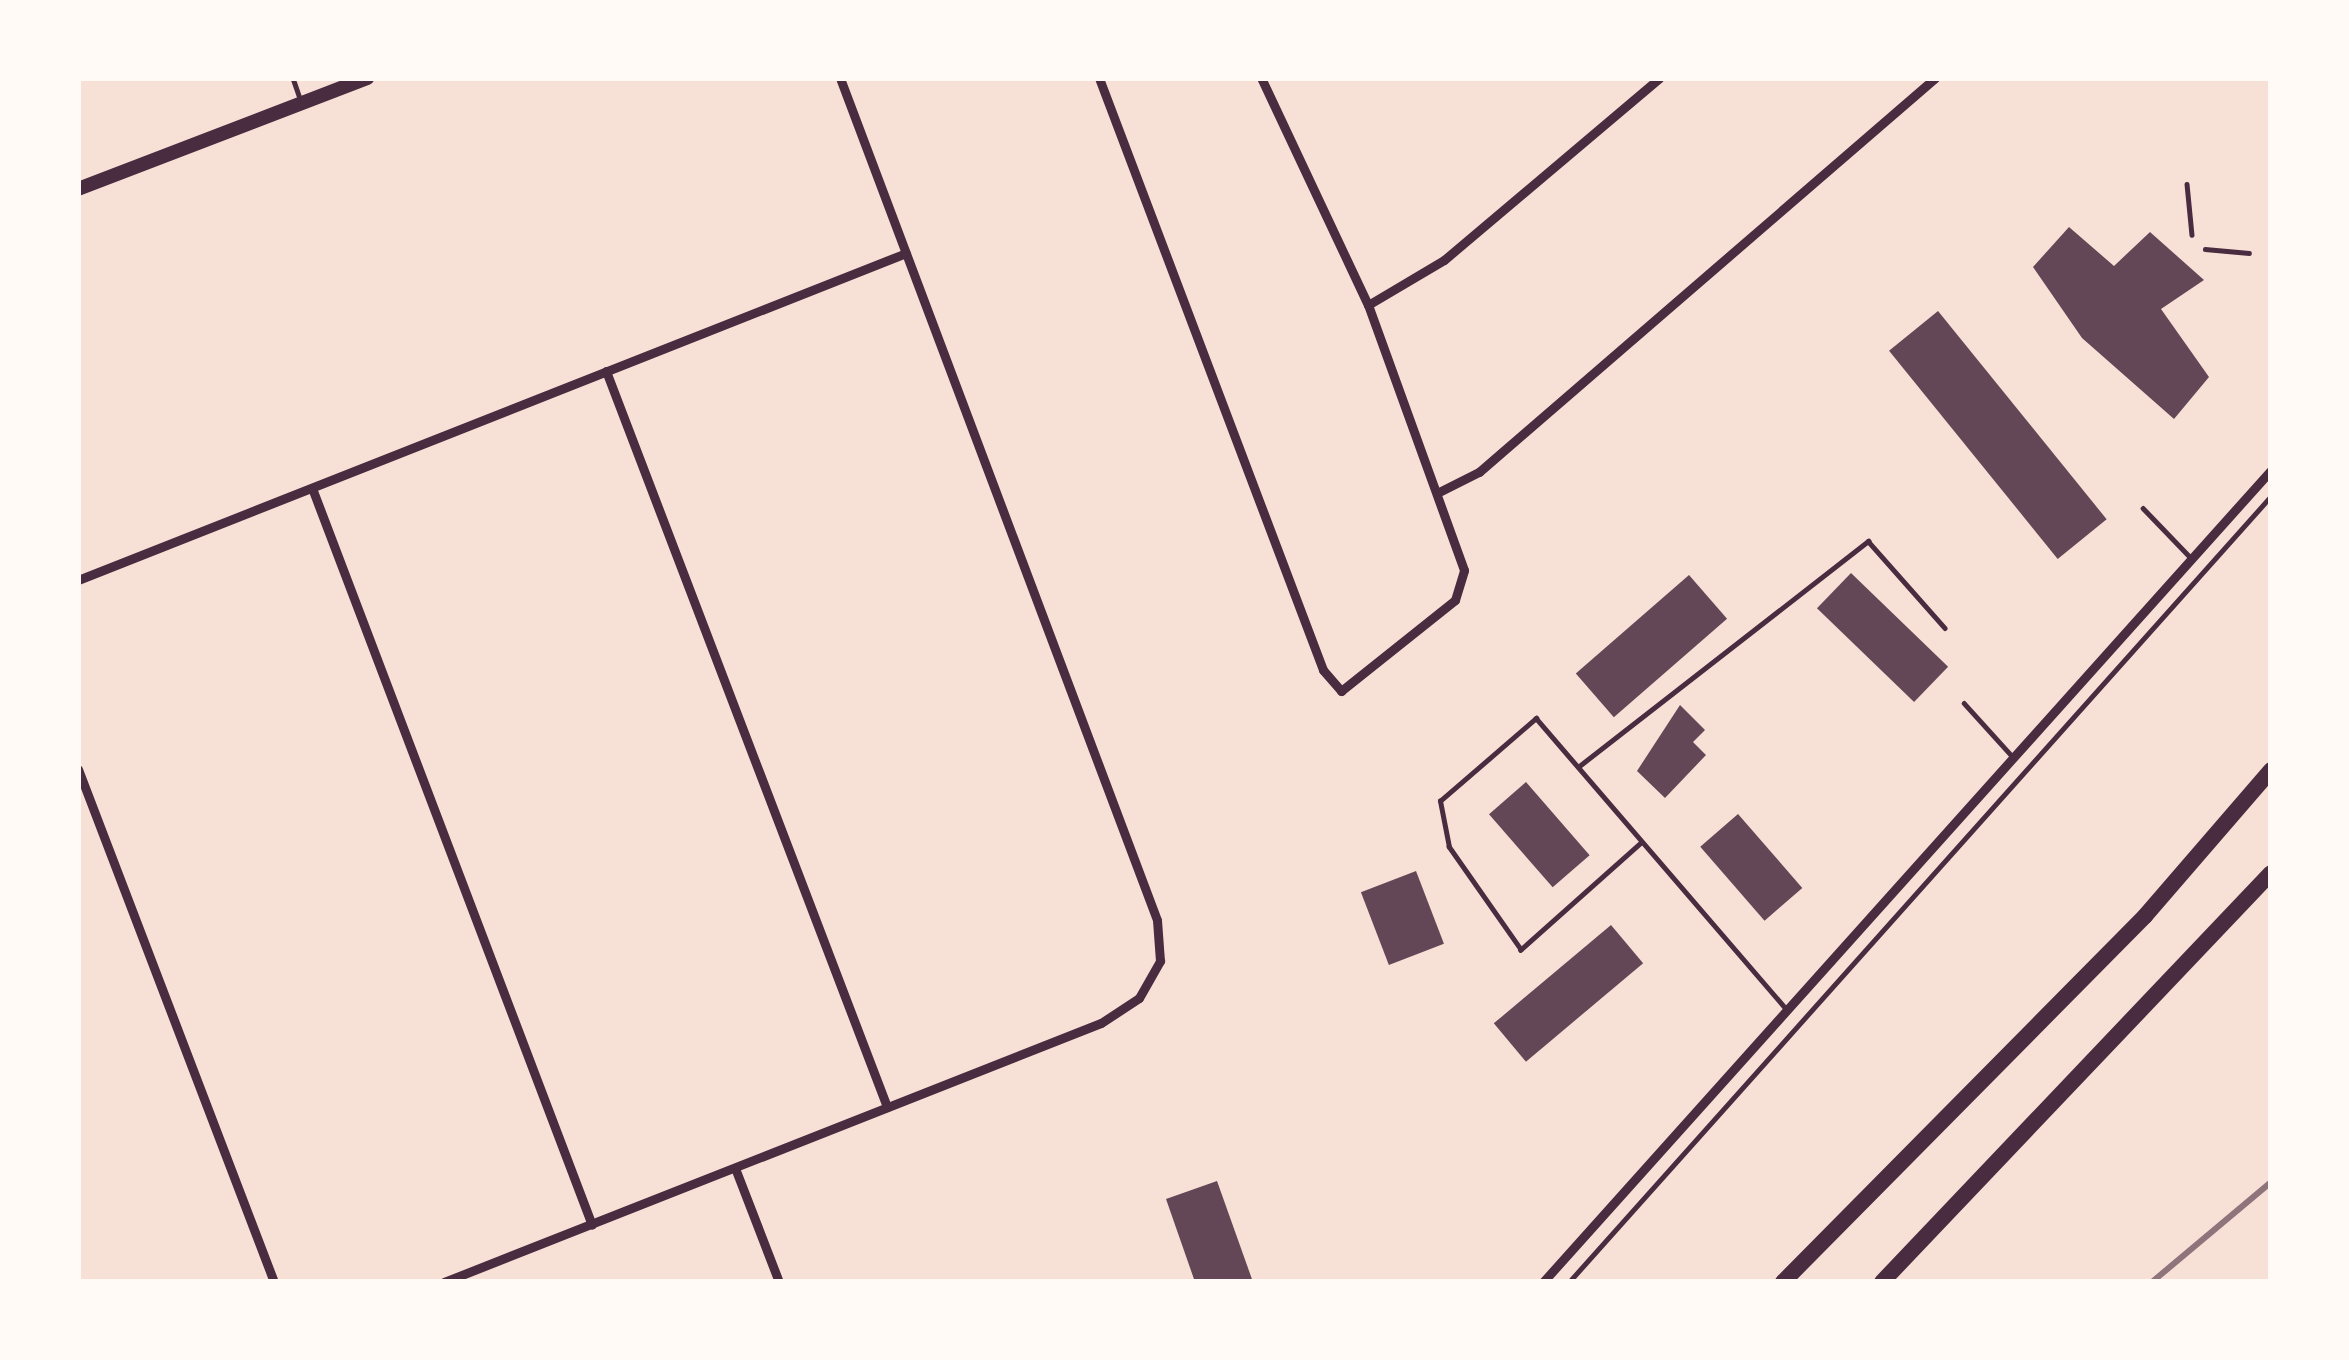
<!DOCTYPE html>
<html>
<head>
<meta charset="utf-8">
<style>
  body { margin:0 }
  #map { position:relative; width:2349px; height:1360px; overflow:hidden; background:#f7e1d7; font-family:"Sofia Sans Condensed",sans-serif }
  div>[style] { position:absolute }
  .building>* { inset:0; background:#644757; transform-origin:0 0 }
  .path>* { height:4.5px; margin:-2.25px; padding:0 2.25px; transform-origin:2.25px; border-radius:2.25px; background:#4a2c40 }
  .service>* { height:4.5px; margin:-2.25px; padding:0 2.25px; transform-origin:2.25px; border-radius:2.25px; background:#4a2c40 }
  .minor>* { height:9px; margin:-4.5px; padding:0 4.5px; transform-origin:4.5px; border-radius:4.5px; background:#4a2c40 }
  .secondary>* { height:14px; margin:-7px; padding:0 7px; transform-origin:7px; border-radius:7px; background:#4a2c40 }
  .motorway>* { height:16px; margin:-8px; padding:0 8px; transform-origin:8px; border-radius:8px; background:#4a2c40 }
  .rail>* { height:6px; margin:-3px; padding:0 3px; transform-origin:3px; border-radius:3px; background:#8f747c }
  span { translate:-50% -50%; white-space:nowrap; text-align:center; line-height:1.15; -webkit-text-stroke:9px #fffaf5; paint-order:stroke }
  .frame { position:absolute; inset:0; border:81px solid #fffaf5; pointer-events:none }
</style>
</head>
<body>
<div id="map">
  <div class="building">
    <i style="clip-path:polygon(2069px 227px,2114px 266px,2150px 232px,2204px 280px,2161px 309px,2209px 377px,2174px 419px,2082px 338px,2033px 267px)"></i>
    <i style="left:1938px;top:311px;width:268px;height:63px;rotate:51deg"></i>
    <i style="left:1851px;top:573px;width:135px;height:49px;rotate:44deg"></i>
    <i style="left:1689px;top:575px;width:58px;height:150px;rotate:49deg"></i>
    <i style="clip-path:polygon(1680px 705px,1705px 730px,1693px 742px,1706px 755px,1665px 798px,1637px 771px)"></i>
    <i style="left:1526px;top:782px;width:97px;height:49px;rotate:49deg"></i>
    <i style="left:1738px;top:814px;width:98px;height:50px;rotate:49deg"></i>
    <i style="left:1416px;top:871px;width:78px;height:59px;rotate:69deg"></i>
    <i style="left:1611px;top:925px;width:50px;height:153px;rotate:50deg"></i>
    <i style="clip-path:polygon(1217px 1181px,1253px 1282px,1195px 1282px,1166px 1199px)"></i>
  </div>
  <div class="path">
    <i style="left:1569px;top:1282px;width:1054px;rotate:-48.23deg"></i>
  </div>
  <div class="service">
    <i style="left:293px;top:78px;width:24px;rotate:71deg"></i>
    <i style="left:2187px;top:184px;width:51px;rotate:84.4deg"></i>
    <i style="left:2205px;top:249px;width:44px;rotate:5.2deg"></i>
    <i style="left:2143px;top:508px;width:71px;rotate:46.1deg"></i>
    <i style="left:1964px;top:703px;width:72px;rotate:47.8deg"></i>
    <i style="left:1578px;top:767px;width:368px;rotate:-37.9deg"></i>
    <i style="left:1868px;top:541px;width:116px;rotate:48.5deg"></i>
    <i style="left:1641px;top:843px;width:161px;rotate:138.3deg"></i>
    <i style="left:1521px;top:950px;width:126px;rotate:-125deg"></i>
    <i style="left:1449px;top:847px;width:47px;rotate:-101.1deg"></i>
    <i style="left:1440px;top:801px;width:127px;rotate:-40.8deg"></i>
    <i style="left:1536px;top:718px;width:385px;rotate:49.3deg"></i>
  </div>
  <div class="minor">
    <i style="left:1099px;top:78px;width:633px;rotate:69.27deg"></i>
    <i style="left:1323px;top:670px;width:28px;rotate:49deg"></i>
    <i style="left:1341px;top:691px;width:146px;rotate:-38.6deg"></i>
    <i style="left:1455px;top:600px;width:31px;rotate:-73deg"></i>
    <i style="left:1464px;top:570px;width:282px;rotate:-109.9deg"></i>
    <i style="left:1368px;top:305px;width:251px;rotate:-115.2deg"></i>
    <i style="left:1368px;top:305px;width:88px;rotate:-30.6deg"></i>
    <i style="left:1444px;top:260px;width:282px;rotate:-40.2deg"></i>
    <i style="left:606px;top:371px;width:788px;rotate:69.1deg"></i>
    <i style="left:312px;top:488px;width:788px;rotate:69.2deg"></i>
    <i style="left:1439px;top:492px;width:45px;rotate:-26.6deg"></i>
    <i style="left:1479px;top:472px;width:603px;rotate:-40.83deg"></i>
    <i style="left:78px;top:580px;width:890px;rotate:-21.55deg"></i>
    <i style="left:78px;top:769px;width:549px;rotate:69.09deg"></i>
    <i style="left:735px;top:1168px;width:122px;rotate:68.9deg"></i>
    <i style="left:444px;top:1282px;width:706px;rotate:-21.52deg"></i>
    <i style="left:1101px;top:1023px;width:45px;rotate:-33.3deg"></i>
    <i style="left:1139px;top:998px;width:43px;rotate:-60.4deg"></i>
    <i style="left:1160px;top:961px;width:41px;rotate:-94.2deg"></i>
    <i style="left:1157px;top:920px;width:900px;rotate:-110.63deg"></i>
    <i style="left:1543px;top:1282px;width:1091px;rotate:-48.12deg"></i>
  </div>
  <div class="secondary">
    <i style="left:78px;top:189px;width:310px;rotate:-21deg"></i>
  </div>
  <div class="motorway">
    <i style="left:1783px;top:1282px;width:515px;rotate:-45.31deg"></i>
    <i style="left:2145px;top:916px;width:193px;rotate:-49.2deg"></i>
    <i style="left:1882px;top:1282px;width:564px;rotate:-46.44deg"></i>
  </div>
  <div class="rail">
    <i style="left:2152px;top:1282px;width:155px;rotate:-40deg"></i>
  </div>
  <div class="frame"></div>
</div>
</body>
</html>
